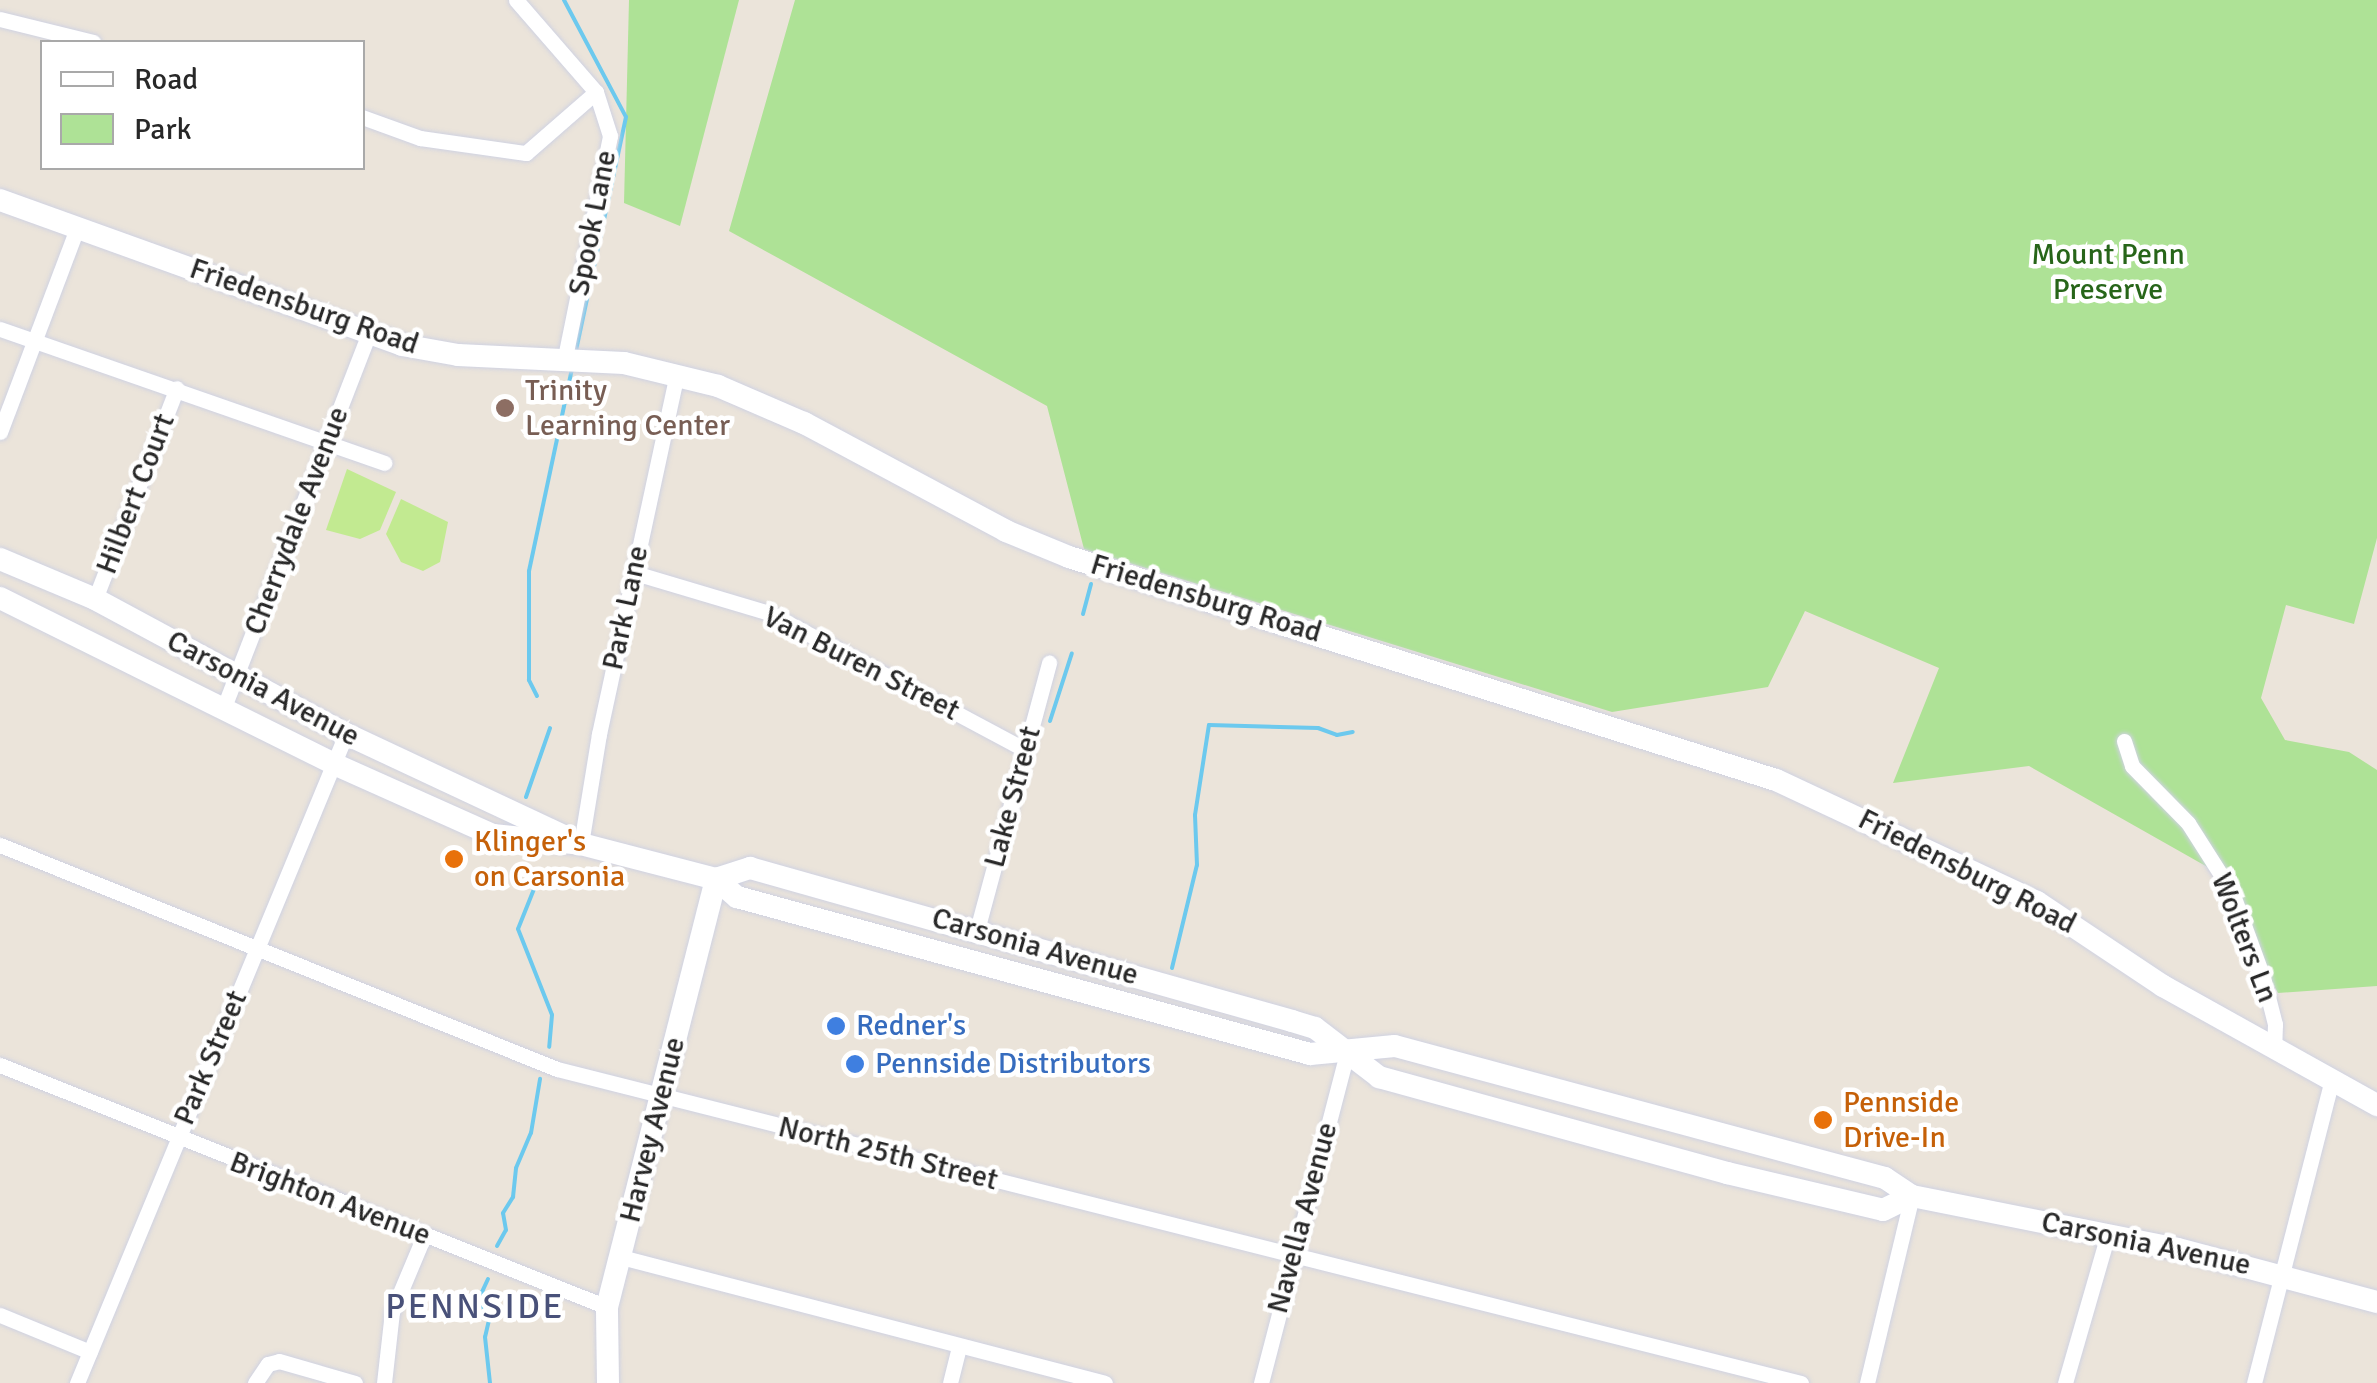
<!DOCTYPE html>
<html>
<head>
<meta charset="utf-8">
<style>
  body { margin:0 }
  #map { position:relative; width:2377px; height:1383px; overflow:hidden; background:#ebe4da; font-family:Signika,sans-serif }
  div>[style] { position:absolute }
  .green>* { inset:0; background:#aee296 }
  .pitch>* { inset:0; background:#c2ea91 }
  .stream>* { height:4px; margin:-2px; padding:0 2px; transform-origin:2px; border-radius:2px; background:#6cc9ee }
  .roads { filter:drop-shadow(0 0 2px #cfd2e2) drop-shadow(0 0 2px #cfd2e2) }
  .street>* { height:15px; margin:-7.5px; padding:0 7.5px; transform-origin:7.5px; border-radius:7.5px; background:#fff }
  .secondary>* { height:22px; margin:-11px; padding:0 11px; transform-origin:11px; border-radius:11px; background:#fff }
  .dots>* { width:28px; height:28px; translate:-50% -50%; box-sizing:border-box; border:5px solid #fff; border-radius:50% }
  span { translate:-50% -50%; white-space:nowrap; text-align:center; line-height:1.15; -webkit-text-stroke:9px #fff; paint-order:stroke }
  .street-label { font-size:30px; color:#282828 }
  .park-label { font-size:30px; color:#276519 }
  .education-label { font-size:30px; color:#785e54 }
  .left { translate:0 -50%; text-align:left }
  .food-label { font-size:30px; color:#c56008 }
  .shop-label { font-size:30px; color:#366cbe }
  .quarter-label { font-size:35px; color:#495179; letter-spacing:2.5px }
  .legend { position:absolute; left:40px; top:40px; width:325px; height:130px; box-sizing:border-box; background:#fff; border:2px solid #a9a9a9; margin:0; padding:12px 18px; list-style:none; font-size:30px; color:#282828 }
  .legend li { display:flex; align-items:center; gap:20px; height:50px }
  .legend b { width:50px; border:2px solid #a9a9a9 }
</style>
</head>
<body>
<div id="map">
  <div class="green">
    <i style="clip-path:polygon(629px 0,739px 0,680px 226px,624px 203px)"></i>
    <i style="clip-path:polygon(795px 0,2377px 0,2377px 538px,2354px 624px,2286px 605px,2261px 698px,2285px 740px,2349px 752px,2377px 770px,2377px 986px,2278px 993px,2211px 869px,2029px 766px,1893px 783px,1939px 668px,1805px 611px,1768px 687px,1612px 712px,1084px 549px,1047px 406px,729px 231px)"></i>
  </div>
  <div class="pitch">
    <i style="clip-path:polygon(347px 469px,396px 492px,380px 530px,360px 539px,326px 530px)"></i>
    <i style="clip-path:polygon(401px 499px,448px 522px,440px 562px,423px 571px,401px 562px,386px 534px)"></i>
  </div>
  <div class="stream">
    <i style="left:564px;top:0;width:132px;rotate:62.1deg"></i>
    <i style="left:626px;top:117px;width:238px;rotate:102.1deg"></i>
    <i style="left:1083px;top:614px;width:31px;rotate:-75deg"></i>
    <i style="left:537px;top:696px;width:18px;rotate:-117deg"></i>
    <i style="left:529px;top:680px;width:109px;rotate:-90deg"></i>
    <i style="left:529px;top:571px;width:207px;rotate:-78deg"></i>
    <i style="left:1050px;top:721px;width:71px;rotate:-72.1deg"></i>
    <i style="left:526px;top:797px;width:73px;rotate:-70.8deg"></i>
    <i style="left:540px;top:874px;width:59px;rotate:111.8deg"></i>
    <i style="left:518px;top:929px;width:92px;rotate:68.4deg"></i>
    <i style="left:552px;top:1015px;width:32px;rotate:95deg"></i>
    <i style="left:1172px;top:968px;width:106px;rotate:-76.4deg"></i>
    <i style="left:1197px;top:865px;width:50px;rotate:-92.3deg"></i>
    <i style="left:1195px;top:815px;width:91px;rotate:-81.2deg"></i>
    <i style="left:1209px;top:725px;width:109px;rotate:1.6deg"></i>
    <i style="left:1318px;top:728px;width:20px;rotate:20deg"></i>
    <i style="left:1337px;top:735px;width:16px;rotate:-11deg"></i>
    <i style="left:497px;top:1246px;width:18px;rotate:-61deg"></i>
    <i style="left:506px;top:1230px;width:17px;rotate:-100deg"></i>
    <i style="left:503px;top:1213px;width:19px;rotate:-58deg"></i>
    <i style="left:513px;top:1197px;width:29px;rotate:-84deg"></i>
    <i style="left:516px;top:1168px;width:38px;rotate:-67deg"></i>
    <i style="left:531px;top:1133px;width:55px;rotate:-80.5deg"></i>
    <i style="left:488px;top:1279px;width:21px;rotate:115deg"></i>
    <i style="left:479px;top:1298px;width:24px;rotate:66deg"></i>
    <i style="left:489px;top:1320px;width:17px;rotate:103deg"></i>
    <i style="left:485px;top:1337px;width:46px;rotate:83.8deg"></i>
  </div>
  <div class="roads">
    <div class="street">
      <i style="left:516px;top:0;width:122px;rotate:49deg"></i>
      <i style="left:596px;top:92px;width:46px;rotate:72.3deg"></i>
      <i style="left:610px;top:136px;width:227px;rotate:101.5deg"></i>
      <i style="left:0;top:19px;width:96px;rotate:13.9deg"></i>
      <i style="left:362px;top:117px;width:62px;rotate:19.9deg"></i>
      <i style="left:420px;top:138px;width:107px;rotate:8.1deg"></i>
      <i style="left:526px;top:153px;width:93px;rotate:-41.1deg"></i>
      <i style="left:0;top:329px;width:407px;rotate:19.2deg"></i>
      <i style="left:0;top:432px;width:218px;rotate:-69.3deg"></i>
      <i style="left:635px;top:573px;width:140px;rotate:16.6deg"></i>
      <i style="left:769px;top:613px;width:291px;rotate:28.1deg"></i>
      <i style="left:95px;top:599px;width:226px;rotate:-68.8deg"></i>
      <i style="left:224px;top:707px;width:400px;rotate:-68.8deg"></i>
      <i style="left:2124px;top:741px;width:26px;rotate:72deg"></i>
      <i style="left:2132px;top:766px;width:80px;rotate:45.5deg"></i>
      <i style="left:2188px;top:823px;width:82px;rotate:57.5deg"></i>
      <i style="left:2232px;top:892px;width:90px;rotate:70deg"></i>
      <i style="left:2263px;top:977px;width:49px;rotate:75.7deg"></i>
      <i style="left:2275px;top:1024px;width:24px;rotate:92deg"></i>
      <i style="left:581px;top:844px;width:111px;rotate:-80.7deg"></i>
      <i style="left:599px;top:734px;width:369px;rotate:-77.8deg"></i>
      <i style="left:0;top:845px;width:600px;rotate:21.91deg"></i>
      <i style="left:557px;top:1069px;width:1283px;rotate:14.17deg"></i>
      <i style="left:977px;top:930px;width:277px;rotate:-74.9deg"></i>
      <i style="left:0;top:1065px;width:653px;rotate:21.74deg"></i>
      <i style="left:621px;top:1257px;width:500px;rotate:14.59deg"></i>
      <i style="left:0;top:1315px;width:97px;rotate:22.3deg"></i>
      <i style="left:77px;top:1383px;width:703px;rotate:-67.49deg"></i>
      <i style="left:255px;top:1383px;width:23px;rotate:-56deg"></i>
      <i style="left:268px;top:1364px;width:11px;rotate:-15deg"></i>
      <i style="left:279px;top:1361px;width:79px;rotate:16.1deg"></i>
      <i style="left:384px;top:1383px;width:71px;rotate:-83.6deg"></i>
      <i style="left:392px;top:1312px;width:82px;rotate:-67.2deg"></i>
      <i style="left:950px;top:1383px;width:38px;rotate:-76deg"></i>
      <i style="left:1261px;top:1383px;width:342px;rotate:-75.4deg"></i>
      <i style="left:1867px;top:1383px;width:192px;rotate:-76.5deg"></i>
      <i style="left:2065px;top:1383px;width:155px;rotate:-73.9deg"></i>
      <i style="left:2254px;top:1383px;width:313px;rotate:-75.6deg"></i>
    </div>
    <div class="secondary">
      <i style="left:0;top:200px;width:427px;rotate:19.8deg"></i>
      <i style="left:402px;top:345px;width:57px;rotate:10.1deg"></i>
      <i style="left:458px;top:355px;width:166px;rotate:2.8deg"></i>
      <i style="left:624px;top:363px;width:97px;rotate:13.7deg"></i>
      <i style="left:718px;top:386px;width:94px;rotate:23.3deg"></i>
      <i style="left:804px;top:423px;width:229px;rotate:28.1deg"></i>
      <i style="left:1006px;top:531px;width:68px;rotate:22.4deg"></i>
      <i style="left:1069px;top:557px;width:741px;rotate:17.51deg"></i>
      <i style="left:1776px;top:780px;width:288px;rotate:25.1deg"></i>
      <i style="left:2037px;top:902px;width:151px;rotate:33.7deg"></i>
      <i style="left:2163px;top:986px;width:245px;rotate:29.1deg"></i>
      <i style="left:0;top:559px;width:103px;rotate:22.8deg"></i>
      <i style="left:95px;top:599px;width:285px;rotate:28.3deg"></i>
      <i style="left:346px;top:734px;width:241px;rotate:25.1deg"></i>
      <i style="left:0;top:598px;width:373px;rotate:26.4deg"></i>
      <i style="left:334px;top:764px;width:174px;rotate:24.1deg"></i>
      <i style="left:493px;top:835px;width:88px;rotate:5.8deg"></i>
      <i style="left:581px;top:844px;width:139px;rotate:14.5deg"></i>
      <i style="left:716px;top:879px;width:28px;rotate:41deg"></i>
      <i style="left:737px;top:897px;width:594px;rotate:15.32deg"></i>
      <i style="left:1310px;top:1054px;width:85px;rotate:-5.4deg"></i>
      <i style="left:1395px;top:1046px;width:507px;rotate:15.08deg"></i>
      <i style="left:1885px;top:1178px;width:32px;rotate:34deg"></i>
      <i style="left:1912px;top:1196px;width:271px;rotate:11.3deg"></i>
      <i style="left:2178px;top:1249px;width:206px;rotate:14.9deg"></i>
      <i style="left:716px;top:879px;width:36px;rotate:-18deg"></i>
      <i style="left:750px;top:868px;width:563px;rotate:15.76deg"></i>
      <i style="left:1292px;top:1021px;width:24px;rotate:17deg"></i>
      <i style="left:1315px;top:1028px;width:81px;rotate:37.4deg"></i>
      <i style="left:1379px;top:1077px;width:361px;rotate:15.4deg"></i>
      <i style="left:1727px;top:1173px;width:160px;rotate:13.3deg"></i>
      <i style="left:1883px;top:1210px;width:32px;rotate:-26deg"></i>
      <i style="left:608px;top:1383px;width:76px;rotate:-90.8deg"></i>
      <i style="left:607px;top:1307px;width:442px;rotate:-75.7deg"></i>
    </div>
  </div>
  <div class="dots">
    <i style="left:505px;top:408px;background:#8d6e63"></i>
    <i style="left:454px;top:859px;background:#e8710a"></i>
    <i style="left:836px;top:1026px;background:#3f7fe0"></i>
    <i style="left:855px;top:1064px;background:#3f7fe0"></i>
    <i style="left:1823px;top:1120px;background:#e8710a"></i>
  </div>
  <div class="street-label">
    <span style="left:593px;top:223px;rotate:-79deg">Spook Lane</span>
    <span style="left:304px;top:307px;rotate:19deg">Friedensburg Road</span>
    <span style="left:136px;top:494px;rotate:-69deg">Hilbert Court</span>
    <span style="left:297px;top:521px;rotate:-69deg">Cherrydale Avenue</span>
    <span style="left:1206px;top:599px;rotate:17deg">Friedensburg Road</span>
    <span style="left:626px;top:608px;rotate:-78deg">Park Lane</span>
    <span style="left:861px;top:664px;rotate:27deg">Van Buren Street</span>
    <span style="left:263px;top:689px;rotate:28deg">Carsonia Avenue</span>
    <span style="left:1013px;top:797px;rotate:-75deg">Lake Street</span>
    <span style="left:1967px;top:872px;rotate:27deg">Friedensburg Road</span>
    <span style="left:2244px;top:938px;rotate:69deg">Wolters Ln</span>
    <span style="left:1035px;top:947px;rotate:16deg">Carsonia Avenue</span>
    <span style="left:211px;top:1058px;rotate:-67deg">Park Street</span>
    <span style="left:653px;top:1130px;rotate:-76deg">Harvey Avenue</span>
    <span style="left:888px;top:1154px;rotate:14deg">North 25th Street</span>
    <span style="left:330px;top:1199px;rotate:21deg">Brighton Avenue</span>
    <span style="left:1303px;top:1218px;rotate:-75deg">Navella Avenue</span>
    <span style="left:2146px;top:1244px;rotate:12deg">Carsonia Avenue</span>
  </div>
  <div class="park-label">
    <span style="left:2108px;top:272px">Mount Penn<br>Preserve</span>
  </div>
  <div class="education-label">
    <span class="left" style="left:525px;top:408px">Trinity<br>Learning Center</span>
  </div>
  <div class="food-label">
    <span class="left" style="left:474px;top:859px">Klinger's<br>on Carsonia</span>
    <span class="left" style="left:1843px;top:1120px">Pennside<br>Drive-In</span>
  </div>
  <div class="shop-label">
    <span class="left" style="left:856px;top:1026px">Redner's</span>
    <span class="left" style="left:875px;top:1064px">Pennside Distributors</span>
  </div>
  <div class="quarter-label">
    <span style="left:475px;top:1307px">PENNSIDE</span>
  </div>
  <ul class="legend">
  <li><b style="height:12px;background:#fff"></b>Road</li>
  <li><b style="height:28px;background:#aee296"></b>Park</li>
  </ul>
</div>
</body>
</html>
